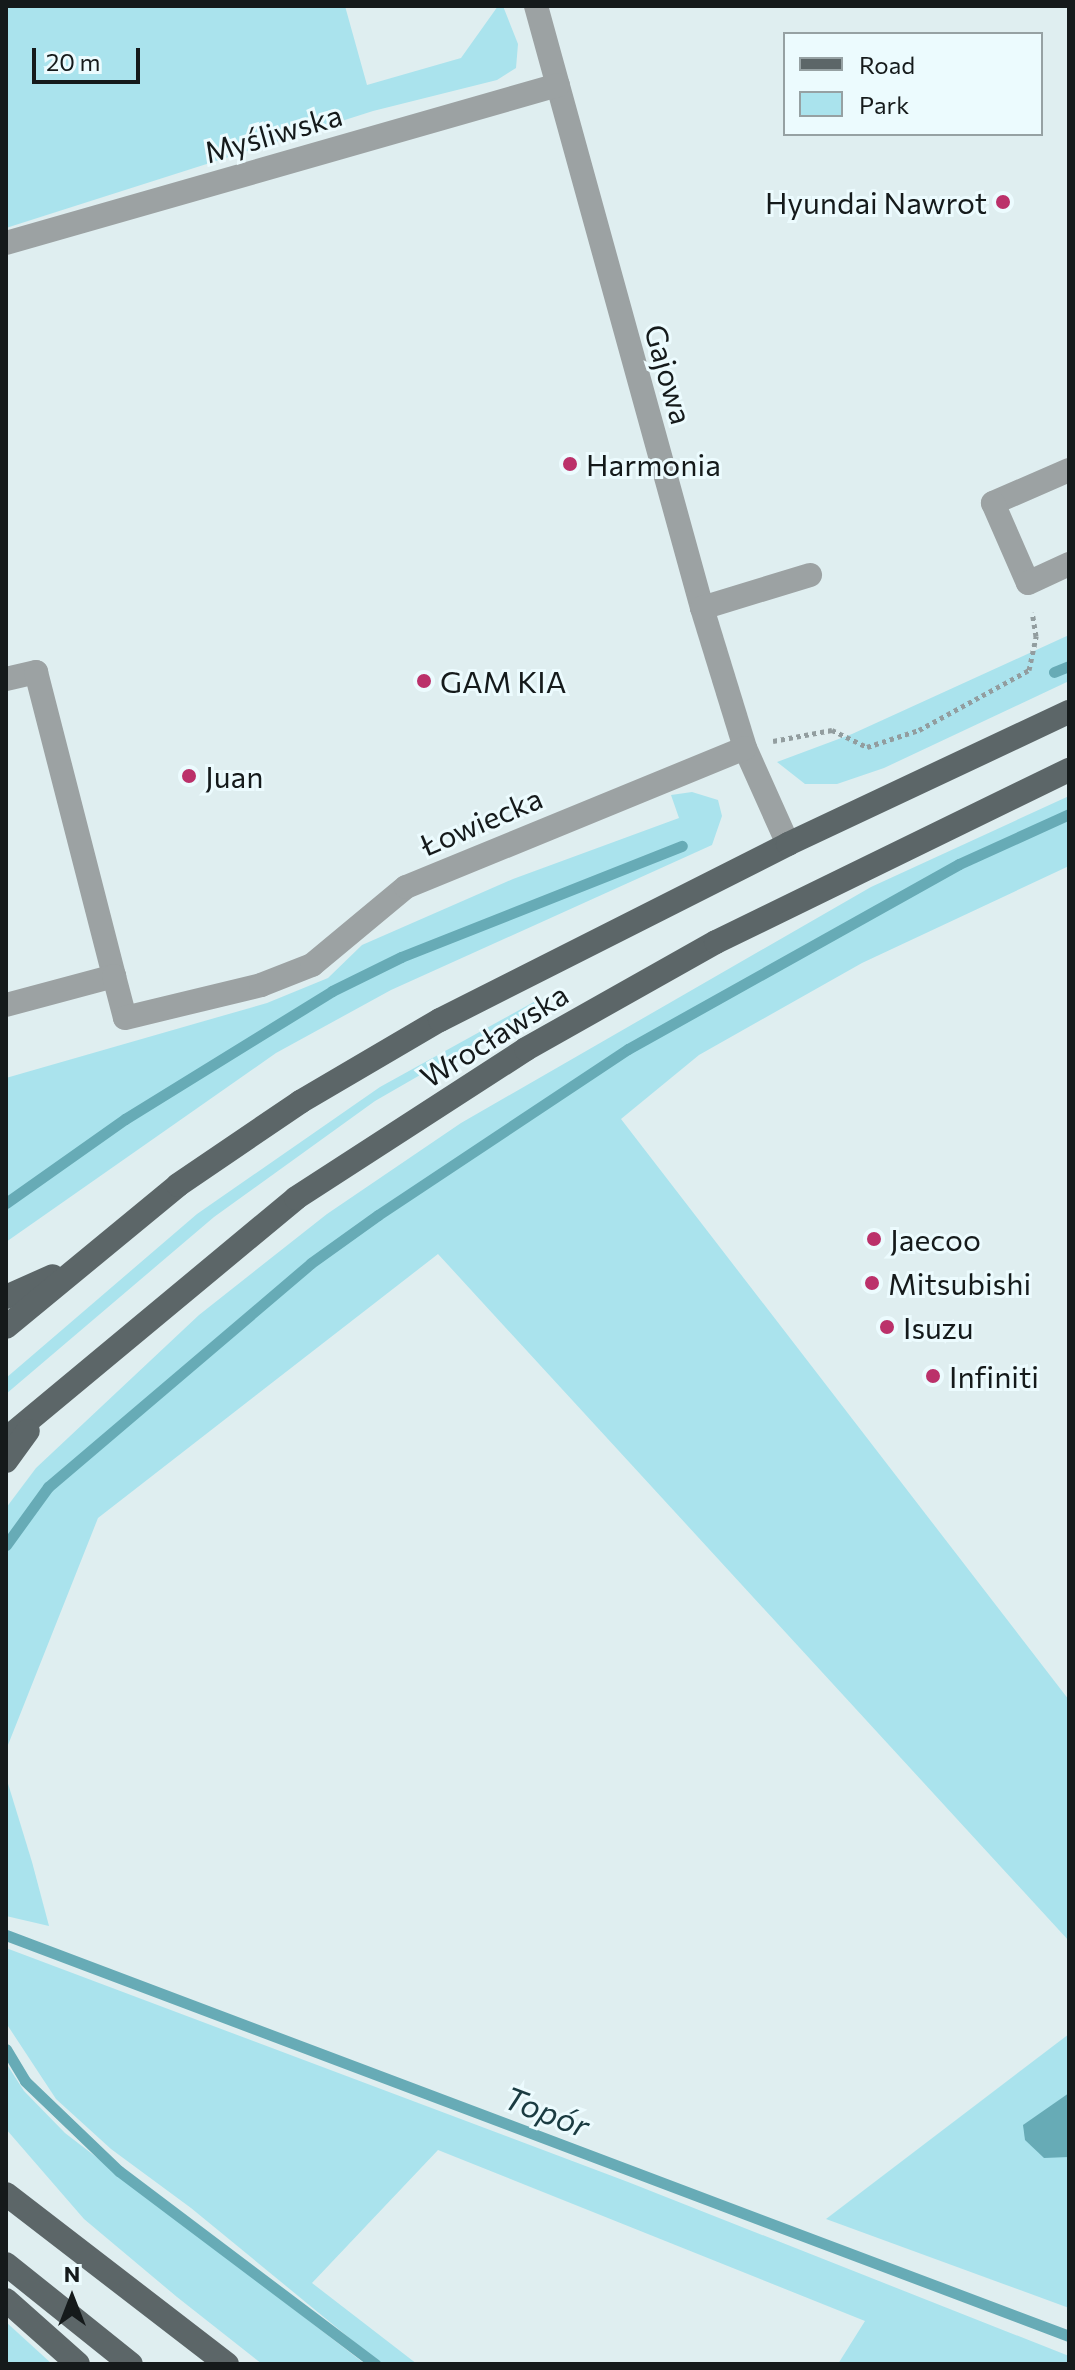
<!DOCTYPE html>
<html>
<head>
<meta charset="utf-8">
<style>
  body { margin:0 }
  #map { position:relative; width:1075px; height:2370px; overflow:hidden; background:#dfeef0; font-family:Commissioner,sans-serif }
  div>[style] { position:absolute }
  .green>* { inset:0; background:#aae3ed }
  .water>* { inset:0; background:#67abb6 }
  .stream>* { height:11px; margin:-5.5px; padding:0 5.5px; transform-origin:5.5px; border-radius:5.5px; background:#67abb6 }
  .path>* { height:5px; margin-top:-2.5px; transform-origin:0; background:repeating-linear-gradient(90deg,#929d9f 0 4px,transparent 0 8px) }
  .minor>* { height:24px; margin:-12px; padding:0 12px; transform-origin:12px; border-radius:12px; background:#9ca2a3 }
  .major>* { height:24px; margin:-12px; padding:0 12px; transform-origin:12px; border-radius:12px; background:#5c6668 }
  .dots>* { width:22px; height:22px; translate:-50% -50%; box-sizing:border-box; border:4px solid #ecfbfe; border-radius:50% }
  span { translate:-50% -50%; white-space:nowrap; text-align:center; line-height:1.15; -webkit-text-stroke:6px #ecfbfe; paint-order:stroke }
  .street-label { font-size:30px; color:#151a1b }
  .poi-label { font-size:30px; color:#151a1b }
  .right { translate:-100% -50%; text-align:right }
  .left { translate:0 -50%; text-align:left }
  .water-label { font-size:32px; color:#1a3b41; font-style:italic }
  .frame { position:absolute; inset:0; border:8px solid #151a1b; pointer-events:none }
  .legend { position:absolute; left:783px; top:32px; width:260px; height:104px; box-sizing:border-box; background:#ecfbfe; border:2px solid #96a1a3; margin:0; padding:10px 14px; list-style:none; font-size:24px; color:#151a1b }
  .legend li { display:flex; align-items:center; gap:16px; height:40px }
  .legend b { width:40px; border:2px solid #96a1a3 }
  .north { position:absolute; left:32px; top:2258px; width:80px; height:80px; -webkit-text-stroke:6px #ecfbfe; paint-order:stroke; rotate:0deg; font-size:22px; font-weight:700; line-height:32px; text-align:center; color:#151a1b }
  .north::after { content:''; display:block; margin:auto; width:28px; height:36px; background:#151a1b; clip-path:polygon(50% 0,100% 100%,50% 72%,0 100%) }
  .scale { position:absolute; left:32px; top:48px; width:108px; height:36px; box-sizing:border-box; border:4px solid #151a1b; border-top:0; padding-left:10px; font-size:24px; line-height:28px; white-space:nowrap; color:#151a1b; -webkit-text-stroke:6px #ecfbfe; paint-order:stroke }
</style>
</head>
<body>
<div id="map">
  <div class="green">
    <i style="clip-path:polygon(6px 6px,345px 6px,367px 85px,461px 58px,498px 6px,503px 6px,518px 44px,516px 68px,497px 80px,373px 111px,6px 228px)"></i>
    <i style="clip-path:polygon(1069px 635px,1069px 681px,884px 768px,837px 784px,805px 784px,777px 762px,852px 734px)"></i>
    <i style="clip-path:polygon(692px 792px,718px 800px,722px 816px,712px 845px,391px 990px,276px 1053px,6px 1242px,6px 1078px,267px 1003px,328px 978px,362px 945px,513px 879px,679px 818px,671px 795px)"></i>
    <i style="clip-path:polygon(1069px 796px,1069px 866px,862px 963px,699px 1055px,621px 1119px,1069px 1700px,1069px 1941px,438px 1254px,98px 1518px,6px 1750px,6px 1508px,36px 1468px,199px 1315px,327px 1214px,461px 1123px,871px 887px)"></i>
    <i style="clip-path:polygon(541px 998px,545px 1003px,375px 1101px,214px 1217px,6px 1394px,6px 1378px,197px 1214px,380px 1087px)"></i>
    <i style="clip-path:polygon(6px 1777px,32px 1862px,49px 1926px,6px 1916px)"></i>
    <i style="clip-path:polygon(6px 1948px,628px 2182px,1069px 2356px,1069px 2364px,838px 2364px,865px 2321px,438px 2150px,312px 2283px,417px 2364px,381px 2364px,191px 2208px,111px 2149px,56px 2099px,6px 2023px)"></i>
    <i style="clip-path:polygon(1069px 2034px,1069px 2308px,826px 2219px)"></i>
    <i style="clip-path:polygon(6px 2063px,24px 2091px,65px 2133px,365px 2364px,262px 2364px,177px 2297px,84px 2219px,6px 2129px)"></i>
    <i style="clip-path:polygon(6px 2322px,52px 2364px,6px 2363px)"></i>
  </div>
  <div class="water">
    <i style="clip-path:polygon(1069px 2093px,1069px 2157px,1044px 2158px,1025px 2140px,1023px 2125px)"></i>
  </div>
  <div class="stream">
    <i style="left:1054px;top:672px;width:16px;rotate:-22deg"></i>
    <i style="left:6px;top:1203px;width:146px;rotate:-35.2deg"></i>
    <i style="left:125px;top:1119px;width:243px;rotate:-31.7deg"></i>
    <i style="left:332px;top:991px;width:77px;rotate:-26.2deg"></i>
    <i style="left:401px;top:957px;width:302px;rotate:-21.6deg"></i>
    <i style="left:6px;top:1545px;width:72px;rotate:-54.1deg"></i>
    <i style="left:48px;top:1487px;width:345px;rotate:-40.4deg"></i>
    <i style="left:311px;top:1263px;width:82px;rotate:-35.6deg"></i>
    <i style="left:378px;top:1215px;width:300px;rotate:-33.6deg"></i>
    <i style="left:628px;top:1049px;width:379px;rotate:-29.2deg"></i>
    <i style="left:959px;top:864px;width:121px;rotate:-24.4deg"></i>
    <i style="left:6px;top:1935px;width:1136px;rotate:20.67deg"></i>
    <i style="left:6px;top:2049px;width:37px;rotate:59deg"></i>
    <i style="left:25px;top:2081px;width:130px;rotate:43.8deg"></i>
    <i style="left:119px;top:2171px;width:321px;rotate:37deg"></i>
  </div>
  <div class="path">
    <i style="left:773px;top:741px;width:60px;rotate:-10.6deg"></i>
    <i style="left:832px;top:730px;width:39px;rotate:26deg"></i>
    <i style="left:867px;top:747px;width:55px;rotate:-18.1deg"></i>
    <i style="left:919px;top:730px;width:125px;rotate:-28.6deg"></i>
    <i style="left:1029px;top:670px;width:35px;rotate:-78deg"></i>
    <i style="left:1036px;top:636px;width:24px;rotate:-99deg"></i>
  </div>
  <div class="minor">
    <i style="left:536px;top:6px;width:624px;rotate:74.58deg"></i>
    <i style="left:702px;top:608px;width:146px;rotate:72.9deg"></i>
    <i style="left:745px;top:748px;width:105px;rotate:65.9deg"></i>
    <i style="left:6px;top:243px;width:574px;rotate:-15.97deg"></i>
    <i style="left:1069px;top:470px;width:83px;rotate:156.5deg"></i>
    <i style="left:993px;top:503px;width:87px;rotate:66.4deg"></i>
    <i style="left:1028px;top:583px;width:45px;rotate:-24.9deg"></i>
    <i style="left:702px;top:608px;width:113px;rotate:-17deg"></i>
    <i style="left:6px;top:679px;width:31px;rotate:-13deg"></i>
    <i style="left:36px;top:672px;width:314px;rotate:75.6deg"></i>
    <i style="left:6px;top:1005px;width:112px;rotate:-15deg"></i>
    <i style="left:114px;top:976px;width:43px;rotate:75.3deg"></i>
    <i style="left:125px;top:1018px;width:140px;rotate:-13.6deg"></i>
    <i style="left:261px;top:985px;width:55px;rotate:-21.4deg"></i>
    <i style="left:312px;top:965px;width:122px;rotate:-39.7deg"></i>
    <i style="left:406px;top:887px;width:366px;rotate:-22.3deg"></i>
  </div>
  <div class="major">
    <i style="left:6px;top:1297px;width:51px;rotate:-24.1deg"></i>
    <i style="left:6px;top:1327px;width:223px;rotate:-39.5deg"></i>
    <i style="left:178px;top:1185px;width:148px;rotate:-34.2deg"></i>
    <i style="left:300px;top:1102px;width:162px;rotate:-30.4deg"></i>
    <i style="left:440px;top:1020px;width:390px;rotate:-26.8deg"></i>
    <i style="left:788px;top:844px;width:310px;rotate:-25.2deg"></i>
    <i style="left:6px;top:1439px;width:377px;rotate:-39.7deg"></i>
    <i style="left:296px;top:1198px;width:274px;rotate:-32.9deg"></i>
    <i style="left:526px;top:1049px;width:218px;rotate:-29.4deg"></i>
    <i style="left:716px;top:942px;width:393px;rotate:-26deg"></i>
    <i style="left:6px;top:1461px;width:37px;rotate:-54deg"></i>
    <i style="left:6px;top:2194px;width:279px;rotate:37.6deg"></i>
    <i style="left:6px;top:2264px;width:160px;rotate:38.7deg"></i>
    <i style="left:6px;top:2300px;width:96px;rotate:41.6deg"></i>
  </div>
  <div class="dots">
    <i style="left:1003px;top:202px;background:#bb316a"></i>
    <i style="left:570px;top:464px;background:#bb316a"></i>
    <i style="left:424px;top:681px;background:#bb316a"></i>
    <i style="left:189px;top:776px;background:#bb316a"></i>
    <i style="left:874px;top:1239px;background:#bb316a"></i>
    <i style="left:872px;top:1283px;background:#bb316a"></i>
    <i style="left:887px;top:1327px;background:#bb316a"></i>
    <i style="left:933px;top:1376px;background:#bb316a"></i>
  </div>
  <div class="street-label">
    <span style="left:273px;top:133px;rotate:-16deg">Myśliwska</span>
    <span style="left:669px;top:374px;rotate:74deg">Gajowa</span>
    <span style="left:481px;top:821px;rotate:-23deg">Łowiecka</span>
    <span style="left:494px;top:1035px;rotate:-32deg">Wrocławska</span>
  </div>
  <div class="poi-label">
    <span class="right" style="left:987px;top:202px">Hyundai Nawrot</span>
    <span class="left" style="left:586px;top:464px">Harmonia</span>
    <span class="left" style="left:440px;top:681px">GAM KIA</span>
    <span class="left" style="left:205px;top:776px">Juan</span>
    <span class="left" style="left:890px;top:1239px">Jaecoo</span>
    <span class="left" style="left:888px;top:1283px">Mitsubishi</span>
    <span class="left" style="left:903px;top:1327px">Isuzu</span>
    <span class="left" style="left:949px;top:1376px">Infiniti</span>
  </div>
  <div class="water-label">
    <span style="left:547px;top:2111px;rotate:21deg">Topór</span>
  </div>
  <div class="frame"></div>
  <ul class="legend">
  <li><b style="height:10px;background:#5c6668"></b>Road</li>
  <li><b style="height:22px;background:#aae3ed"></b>Park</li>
  </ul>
  <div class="north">N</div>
  <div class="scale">20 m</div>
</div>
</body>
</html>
